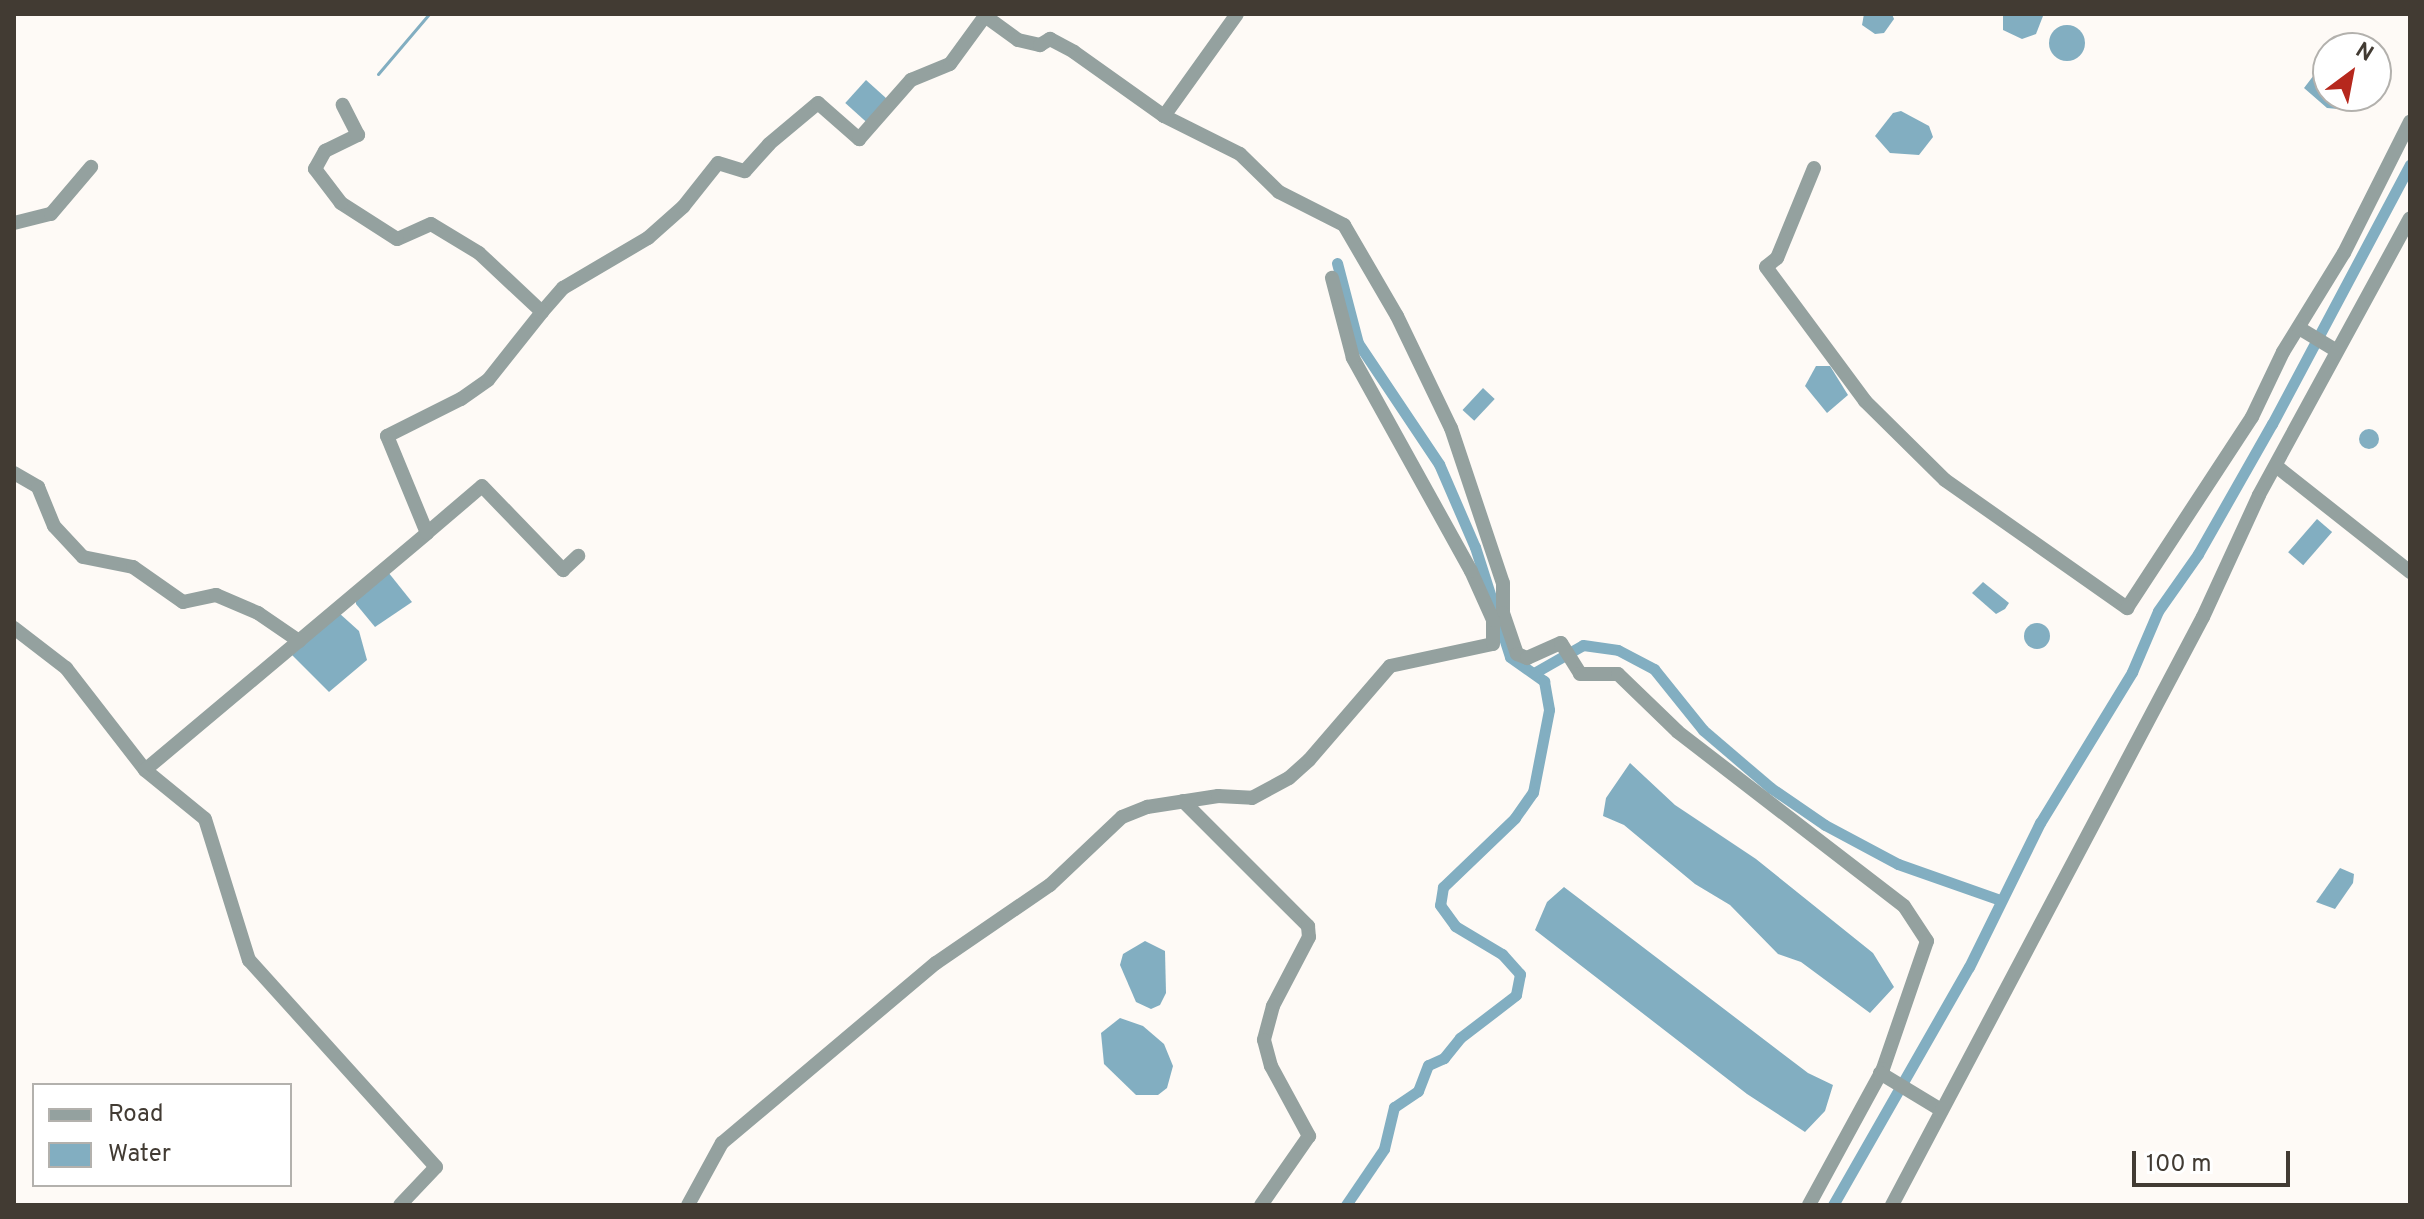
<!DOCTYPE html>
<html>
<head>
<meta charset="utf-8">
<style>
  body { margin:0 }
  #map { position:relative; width:2424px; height:1219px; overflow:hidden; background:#fefaf6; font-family:Overpass,sans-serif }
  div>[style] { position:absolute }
  .water>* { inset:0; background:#82aec1; transform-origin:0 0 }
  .round { border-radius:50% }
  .stream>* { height:3px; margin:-1.5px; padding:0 1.5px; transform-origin:1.5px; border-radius:1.5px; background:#82aec1 }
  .canal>* { height:11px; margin:-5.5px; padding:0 5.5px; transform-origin:5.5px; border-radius:5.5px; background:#82aec1 }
  .minor>* { height:14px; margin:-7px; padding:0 7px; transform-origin:7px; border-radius:7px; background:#94a19f }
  span { translate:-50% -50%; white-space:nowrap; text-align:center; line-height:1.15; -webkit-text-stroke:8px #fff; paint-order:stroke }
  .frame { position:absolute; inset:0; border:16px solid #423b33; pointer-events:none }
  .legend { position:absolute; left:32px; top:1083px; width:260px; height:104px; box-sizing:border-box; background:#fff; border:2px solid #b3b1ad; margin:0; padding:10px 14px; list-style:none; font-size:24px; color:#423b33 }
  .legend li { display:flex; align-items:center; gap:16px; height:40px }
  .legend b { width:40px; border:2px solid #b3b1ad }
  .north { position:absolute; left:2312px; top:32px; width:80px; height:80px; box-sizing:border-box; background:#fff; border:2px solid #b3b1ad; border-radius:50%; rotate:32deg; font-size:22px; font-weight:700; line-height:32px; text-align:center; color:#423b33 }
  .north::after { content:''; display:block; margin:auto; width:28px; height:36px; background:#b6281d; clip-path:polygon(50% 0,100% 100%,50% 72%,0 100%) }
  .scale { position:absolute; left:2132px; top:1151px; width:158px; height:36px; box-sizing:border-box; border:4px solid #423b33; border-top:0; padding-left:10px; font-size:24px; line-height:28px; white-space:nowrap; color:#423b33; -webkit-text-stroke:6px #fff; paint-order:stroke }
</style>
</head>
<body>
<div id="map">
  <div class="water">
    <i style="clip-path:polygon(1864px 14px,1892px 14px,1894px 19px,1884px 33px,1875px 34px,1862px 25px)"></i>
    <i style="clip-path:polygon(2003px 14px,2043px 14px,2043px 16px,2036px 34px,2022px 39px,2003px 30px)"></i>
    <i class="round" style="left:2049px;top:25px;width:36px;height:36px"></i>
    <i style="clip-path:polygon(2327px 58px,2328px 96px,2354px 96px,2338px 109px,2327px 108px,2304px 88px)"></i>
    <i style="left:866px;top:80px;width:28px;height:31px;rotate:42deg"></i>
    <i style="clip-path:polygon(1901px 111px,1929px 126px,1933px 137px,1919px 155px,1890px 153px,1875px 136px,1893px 113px)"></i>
    <i style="clip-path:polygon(1816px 366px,1830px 366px,1848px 395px,1827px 413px,1805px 386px)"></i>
    <i style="left:1483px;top:388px;width:16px;height:30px;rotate:43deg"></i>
    <i class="round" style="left:2359px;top:429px;width:20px;height:20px"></i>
    <i style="left:2317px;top:519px;width:20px;height:44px;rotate:41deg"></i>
    <i style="clip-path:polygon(388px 572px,412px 602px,375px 627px,356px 604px,356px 597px)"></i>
    <i style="clip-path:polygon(1983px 582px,2009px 603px,2005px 609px,1996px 614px,1972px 593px)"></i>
    <i style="clip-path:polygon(339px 613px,359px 631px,367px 660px,329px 692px,292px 655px)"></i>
    <i class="round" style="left:2024px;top:623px;width:26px;height:26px"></i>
    <i style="clip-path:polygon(1630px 763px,1675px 805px,1756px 859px,1873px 953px,1894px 987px,1870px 1013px,1801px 962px,1778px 954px,1730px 905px,1695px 884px,1624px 825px,1603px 816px,1606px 798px)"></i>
    <i style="clip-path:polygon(2340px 868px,2354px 874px,2353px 883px,2335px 909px,2316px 902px)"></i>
    <i style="clip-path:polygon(1564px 887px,1808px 1073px,1833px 1085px,1825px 1111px,1805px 1132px,1747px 1094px,1535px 930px,1547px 902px)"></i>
    <i style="clip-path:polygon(1145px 941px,1165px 951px,1166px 993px,1160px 1005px,1151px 1009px,1136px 1002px,1120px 965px,1123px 954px)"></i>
    <i style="clip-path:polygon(1120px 1018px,1143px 1026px,1164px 1044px,1173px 1066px,1167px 1088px,1158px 1095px,1136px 1095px,1104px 1064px,1101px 1033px)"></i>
  </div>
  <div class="stream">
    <i style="left:378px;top:74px;width:79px;rotate:-49.6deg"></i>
  </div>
  <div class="canal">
    <i style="left:1337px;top:263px;width:83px;rotate:75.3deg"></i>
    <i style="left:1358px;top:343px;width:146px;rotate:56.2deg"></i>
    <i style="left:1439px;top:464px;width:90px;rotate:66.6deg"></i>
    <i style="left:1475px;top:547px;width:115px;rotate:72.3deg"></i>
    <i style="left:1510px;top:657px;width:42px;rotate:35.2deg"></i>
    <i style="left:1544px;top:681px;width:29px;rotate:80deg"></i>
    <i style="left:1549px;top:710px;width:84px;rotate:101deg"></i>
    <i style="left:1533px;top:792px;width:32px;rotate:125deg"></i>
    <i style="left:1515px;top:818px;width:100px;rotate:136.2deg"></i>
    <i style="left:1443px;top:887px;width:18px;rotate:99deg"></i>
    <i style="left:1440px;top:905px;width:26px;rotate:54deg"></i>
    <i style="left:1455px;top:926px;width:55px;rotate:30.8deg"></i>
    <i style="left:1502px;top:954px;width:27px;rotate:48deg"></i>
    <i style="left:1520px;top:974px;width:21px;rotate:101deg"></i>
    <i style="left:1516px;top:995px;width:71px;rotate:142.5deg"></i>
    <i style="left:1460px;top:1038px;width:26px;rotate:129deg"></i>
    <i style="left:1444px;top:1058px;width:17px;rotate:156deg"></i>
    <i style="left:1428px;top:1065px;width:28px;rotate:111deg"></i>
    <i style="left:1418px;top:1091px;width:29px;rotate:146deg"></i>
    <i style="left:1394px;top:1107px;width:43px;rotate:103.4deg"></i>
    <i style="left:1384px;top:1149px;width:68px;rotate:124.2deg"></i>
    <i style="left:1534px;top:673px;width:56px;rotate:-29.7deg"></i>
    <i style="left:1583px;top:645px;width:35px;rotate:8deg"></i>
    <i style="left:1618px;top:650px;width:41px;rotate:27.8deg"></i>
    <i style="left:1654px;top:669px;width:78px;rotate:51.2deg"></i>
    <i style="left:1703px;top:730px;width:89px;rotate:40.5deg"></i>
    <i style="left:1771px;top:788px;width:65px;rotate:34.4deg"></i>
    <i style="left:1825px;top:825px;width:83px;rotate:28.1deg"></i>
    <i style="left:1898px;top:864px;width:108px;rotate:19.4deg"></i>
    <i style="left:1833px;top:1205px;width:274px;rotate:-60.3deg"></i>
    <i style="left:1969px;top:967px;width:161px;rotate:-63.8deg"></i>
    <i style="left:2040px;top:823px;width:177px;rotate:-58.6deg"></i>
    <i style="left:2132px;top:672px;width:66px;rotate:-66.9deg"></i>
    <i style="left:2158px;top:611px;width:70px;rotate:-54.9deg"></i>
    <i style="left:2198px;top:554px;width:150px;rotate:-60.4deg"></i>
    <i style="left:2272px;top:424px;width:294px;rotate:-62deg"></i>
  </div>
  <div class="minor">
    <i style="left:1164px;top:116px;width:125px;rotate:-54.4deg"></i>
    <i style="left:1814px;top:168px;width:97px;rotate:112.3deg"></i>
    <i style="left:1777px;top:258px;width:14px;rotate:141deg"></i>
    <i style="left:1766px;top:267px;width:167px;rotate:53.5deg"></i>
    <i style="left:1865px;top:401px;width:112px;rotate:44.6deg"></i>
    <i style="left:1945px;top:480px;width:223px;rotate:35.1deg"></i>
    <i style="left:2127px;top:608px;width:228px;rotate:-56.8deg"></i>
    <i style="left:2252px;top:417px;width:72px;rotate:-64.5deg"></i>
    <i style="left:2283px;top:352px;width:116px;rotate:-58.4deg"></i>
    <i style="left:2344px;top:253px;width:147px;rotate:-63.3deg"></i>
    <i style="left:14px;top:223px;width:38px;rotate:-14deg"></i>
    <i style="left:51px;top:214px;width:62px;rotate:-49.6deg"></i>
    <i style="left:542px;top:312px;width:32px;rotate:-49deg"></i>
    <i style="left:563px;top:288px;width:99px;rotate:-30.5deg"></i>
    <i style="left:648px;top:238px;width:47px;rotate:-41.5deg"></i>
    <i style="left:683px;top:207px;width:56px;rotate:-51.5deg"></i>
    <i style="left:718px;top:163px;width:28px;rotate:17deg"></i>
    <i style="left:745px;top:171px;width:36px;rotate:-48deg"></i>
    <i style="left:769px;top:144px;width:64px;rotate:-39.9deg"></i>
    <i style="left:818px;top:103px;width:55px;rotate:41.3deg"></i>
    <i style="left:859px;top:139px;width:79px;rotate:-48.6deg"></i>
    <i style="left:911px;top:80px;width:42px;rotate:-22.3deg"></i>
    <i style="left:950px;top:64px;width:59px;rotate:-53.9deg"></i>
    <i style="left:985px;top:16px;width:41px;rotate:36deg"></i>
    <i style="left:1018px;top:40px;width:23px;rotate:13deg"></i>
    <i style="left:1040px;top:45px;width:12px;rotate:-31deg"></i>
    <i style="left:1050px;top:39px;width:27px;rotate:28deg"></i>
    <i style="left:1074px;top:52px;width:110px;rotate:35.4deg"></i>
    <i style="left:1164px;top:116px;width:85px;rotate:26.6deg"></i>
    <i style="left:1240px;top:154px;width:54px;rotate:44.3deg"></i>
    <i style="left:1279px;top:192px;width:73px;rotate:26.9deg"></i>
    <i style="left:1344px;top:225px;width:105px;rotate:59.8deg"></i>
    <i style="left:1397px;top:316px;width:124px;rotate:64.3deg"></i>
    <i style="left:1451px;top:428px;width:163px;rotate:71.5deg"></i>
    <i style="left:1503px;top:583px;width:30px;rotate:90deg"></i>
    <i style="left:1503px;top:613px;width:43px;rotate:71.1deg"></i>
    <i style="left:1517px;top:654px;width:11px;rotate:22deg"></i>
    <i style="left:1527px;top:658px;width:37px;rotate:-24deg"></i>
    <i style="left:1561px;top:643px;width:36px;rotate:58deg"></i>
    <i style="left:1580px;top:674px;width:38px"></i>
    <i style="left:1618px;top:674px;width:83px;rotate:44deg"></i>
    <i style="left:1678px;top:732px;width:285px;rotate:37.6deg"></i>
    <i style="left:1904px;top:906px;width:42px;rotate:56.7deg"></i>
    <i style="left:1927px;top:941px;width:135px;rotate:109deg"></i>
    <i style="left:1883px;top:1069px;width:155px;rotate:118.6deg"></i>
    <i style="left:2299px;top:328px;width:44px;rotate:31.2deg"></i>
    <i style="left:2276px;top:466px;width:171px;rotate:38.3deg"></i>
    <i style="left:14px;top:473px;width:28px;rotate:30deg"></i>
    <i style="left:38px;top:487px;width:42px;rotate:67.7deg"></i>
    <i style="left:54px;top:526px;width:42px;rotate:46.9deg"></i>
    <i style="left:83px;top:557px;width:51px;rotate:11.3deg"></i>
    <i style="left:133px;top:567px;width:61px;rotate:35deg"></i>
    <i style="left:183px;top:602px;width:34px;rotate:-12deg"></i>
    <i style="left:216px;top:595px;width:46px;rotate:23.2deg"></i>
    <i style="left:258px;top:613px;width:50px;rotate:34.3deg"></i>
    <i style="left:427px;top:533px;width:72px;rotate:-40.5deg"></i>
    <i style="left:482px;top:486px;width:117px;rotate:46deg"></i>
    <i style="left:563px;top:570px;width:21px;rotate:-43deg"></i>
    <i style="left:14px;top:628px;width:66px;rotate:37.6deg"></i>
    <i style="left:66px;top:668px;width:129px;rotate:52.2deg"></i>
    <i style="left:145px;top:770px;width:77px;rotate:39.2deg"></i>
    <i style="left:205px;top:819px;width:148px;rotate:72.7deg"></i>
    <i style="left:249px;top:960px;width:279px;rotate:47.9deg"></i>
    <i style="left:436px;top:1167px;width:52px;rotate:133.5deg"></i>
    <i style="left:145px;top:770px;width:368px;rotate:-40deg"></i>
    <i style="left:427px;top:533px;width:105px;rotate:-112.4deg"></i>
    <i style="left:387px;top:436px;width:83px;rotate:-26.6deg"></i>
    <i style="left:461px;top:399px;width:33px;rotate:-35deg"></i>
    <i style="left:488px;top:380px;width:87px;rotate:-51.5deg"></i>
    <i style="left:542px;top:312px;width:86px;rotate:-136.9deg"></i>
    <i style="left:479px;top:253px;width:56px;rotate:-148.9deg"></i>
    <i style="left:431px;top:224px;width:37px;rotate:156deg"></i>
    <i style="left:397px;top:239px;width:67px;rotate:-147.3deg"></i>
    <i style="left:341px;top:203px;width:43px;rotate:-127.4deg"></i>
    <i style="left:315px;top:169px;width:21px;rotate:-61deg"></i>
    <i style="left:325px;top:151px;width:37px;rotate:-26deg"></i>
    <i style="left:358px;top:135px;width:34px;rotate:-117deg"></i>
    <i style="left:1183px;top:801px;width:177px;rotate:45deg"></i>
    <i style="left:1308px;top:926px;width:11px;rotate:85deg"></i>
    <i style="left:1309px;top:937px;width:78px;rotate:117.6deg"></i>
    <i style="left:1273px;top:1006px;width:35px;rotate:105deg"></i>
    <i style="left:1264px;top:1040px;width:27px;rotate:75deg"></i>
    <i style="left:1271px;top:1066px;width:80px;rotate:61.5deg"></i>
    <i style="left:1309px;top:1136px;width:84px;rotate:124.8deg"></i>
    <i style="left:1880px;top:1073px;width:71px;rotate:31.2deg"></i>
    <i style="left:688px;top:1205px;width:71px;rotate:-61.3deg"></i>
    <i style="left:722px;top:1143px;width:280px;rotate:-40.1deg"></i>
    <i style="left:936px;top:963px;width:138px;rotate:-34.4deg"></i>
    <i style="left:1050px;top:885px;width:99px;rotate:-43.4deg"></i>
    <i style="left:1122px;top:817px;width:27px;rotate:-22deg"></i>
    <i style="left:1147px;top:807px;width:72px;rotate:-8.8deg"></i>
    <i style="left:1218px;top:796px;width:34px;rotate:3deg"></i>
    <i style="left:1252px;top:798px;width:42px;rotate:-28.4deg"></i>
    <i style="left:1289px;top:778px;width:27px;rotate:-42deg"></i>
    <i style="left:1309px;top:760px;width:124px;rotate:-49.2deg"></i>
    <i style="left:1390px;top:666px;width:105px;rotate:-12.1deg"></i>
    <i style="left:1493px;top:644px;width:24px;rotate:-90deg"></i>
    <i style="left:1493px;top:620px;width:54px;rotate:-114.2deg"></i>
    <i style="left:1471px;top:571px;width:244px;rotate:-119deg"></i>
    <i style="left:1353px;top:358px;width:83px;rotate:-104.7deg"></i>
    <i style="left:1892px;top:1205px;width:665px;rotate:-62.13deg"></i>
    <i style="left:2203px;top:617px;width:134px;rotate:-65.3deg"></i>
    <i style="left:2259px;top:495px;width:315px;rotate:-61.4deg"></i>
  </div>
  <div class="frame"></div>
  <ul class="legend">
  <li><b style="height:10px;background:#94a19f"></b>Road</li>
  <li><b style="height:22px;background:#82aec1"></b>Water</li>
  </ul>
  <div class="north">N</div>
  <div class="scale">100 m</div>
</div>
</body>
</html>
